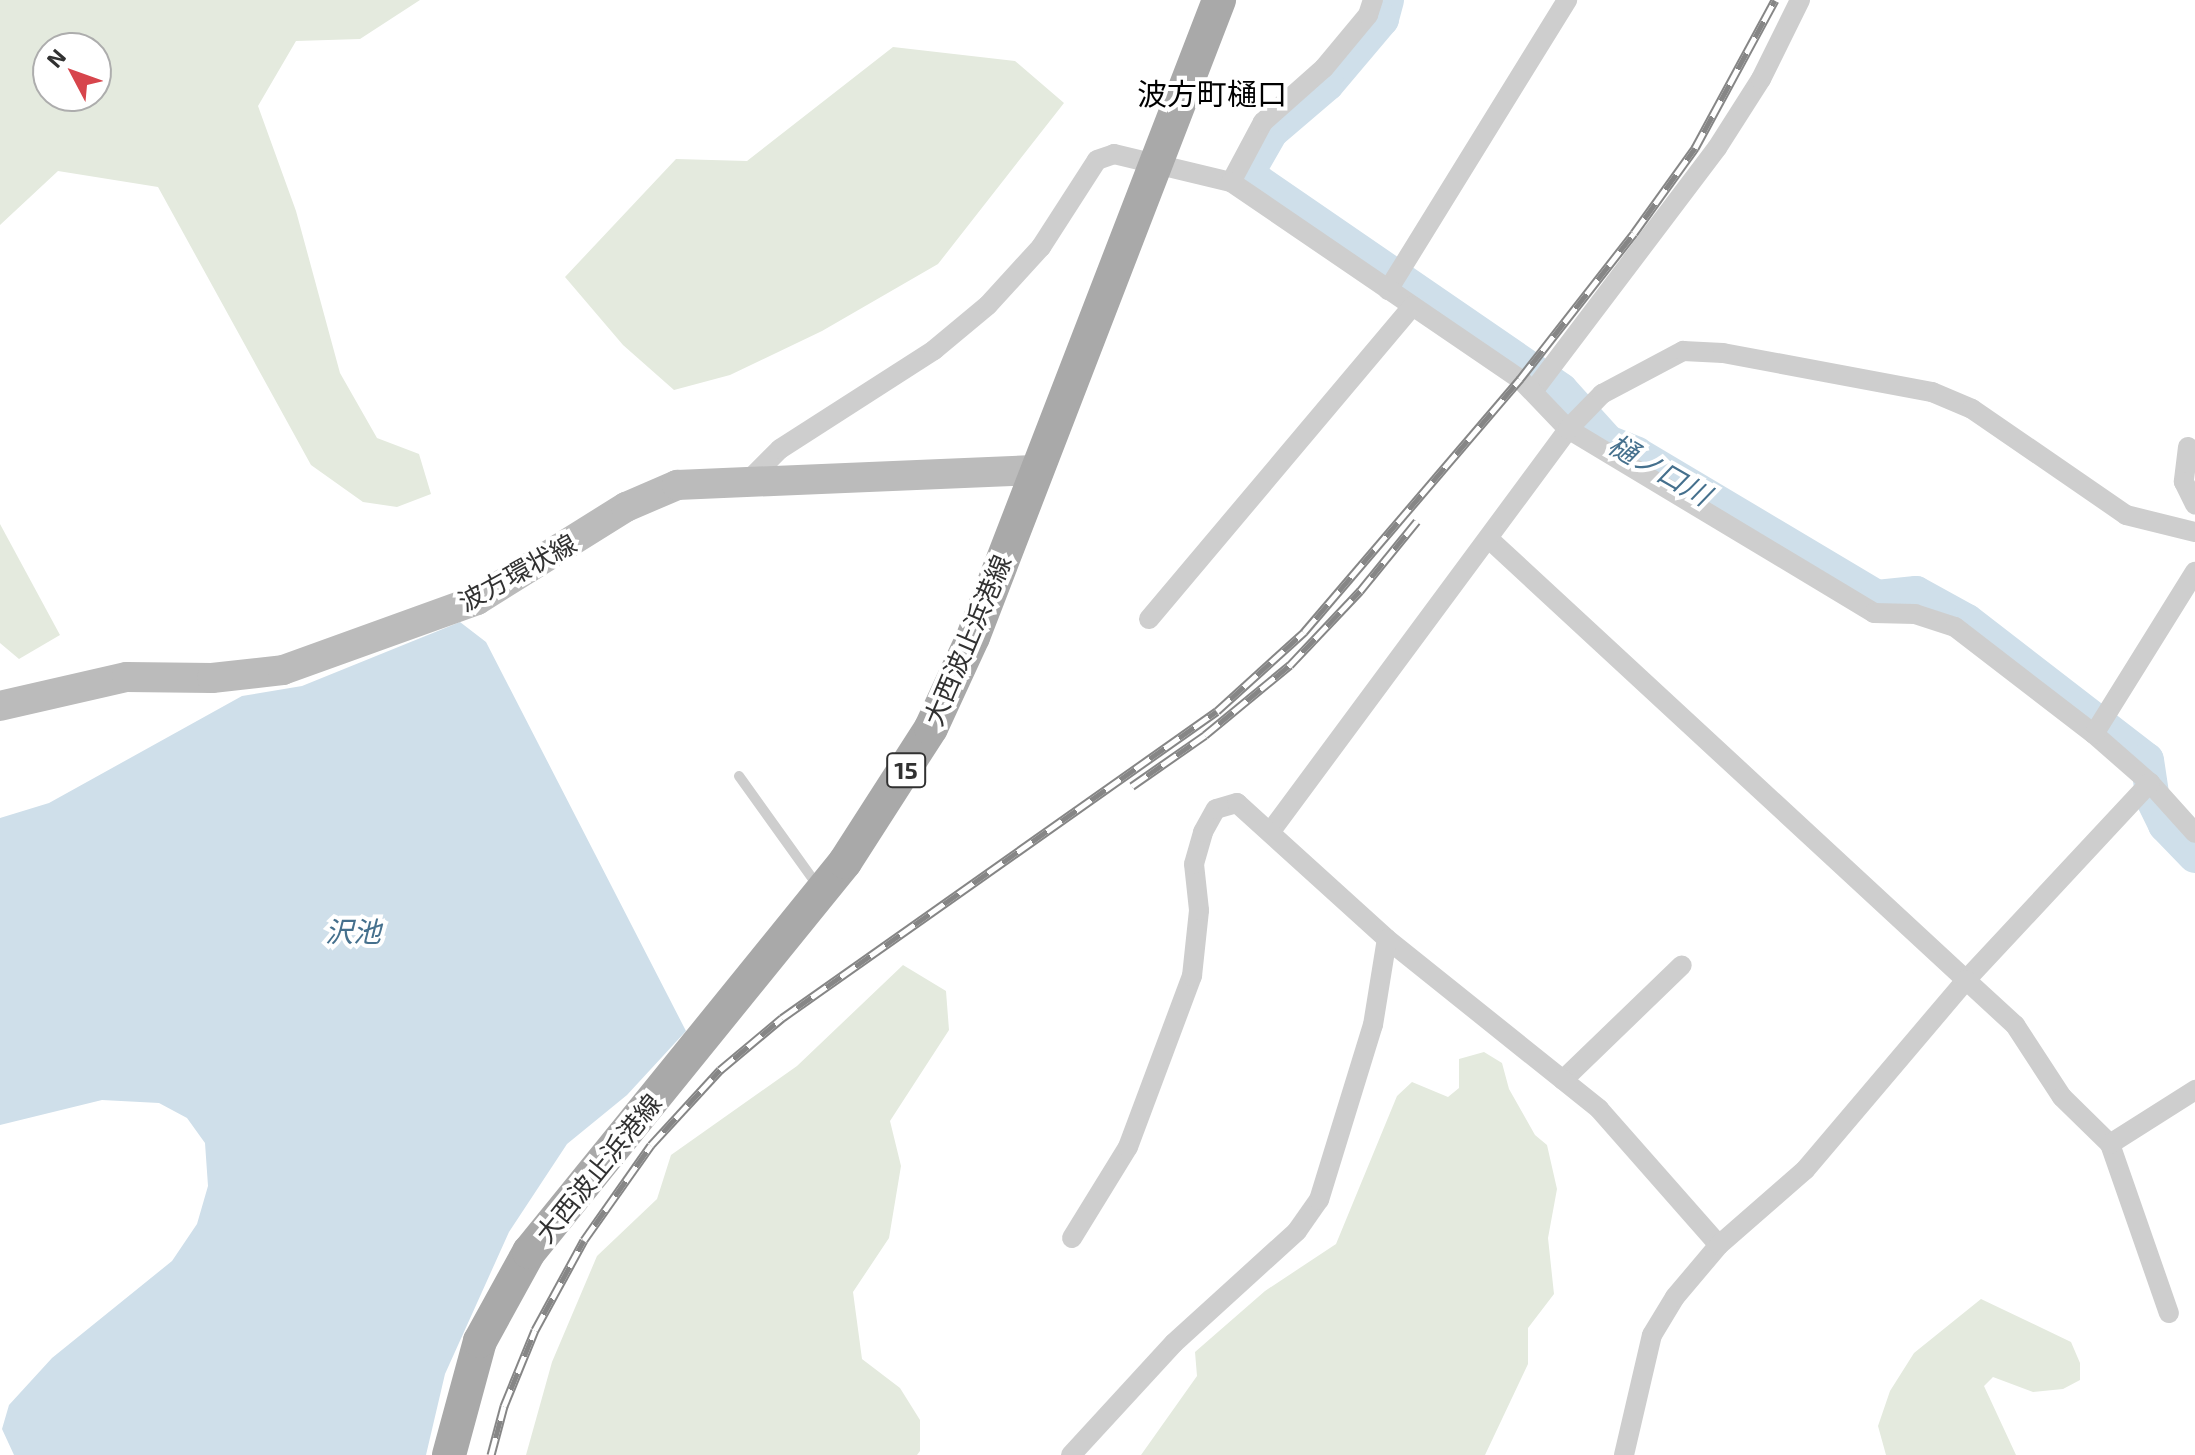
<!DOCTYPE html>
<html>
<head>
<meta charset="utf-8">
<style>
  body { margin:0 }
  #map { position:relative; width:2195px; height:1455px; overflow:hidden; background:#fff; font-family:"Exo 2","Noto Sans JP",sans-serif }
  div>[style] { position:absolute }
  .green>* { inset:0; background:#e4eade }
  .water>* { inset:0; background:#cfdfea }
  .river>* { height:34px; margin:-17px; padding:0 17px; transform-origin:17px; border-radius:17px; background:#cfdfea }
  .lane>* { height:10px; margin:-5px; padding:0 5px; transform-origin:5px; border-radius:5px; background:#cecece }
  .street>* { height:20px; margin:-10px; padding:0 10px; transform-origin:10px; border-radius:10px; background:#cecece }
  .secondary>* { height:30px; margin:-15px; padding:0 15px; transform-origin:15px; border-radius:15px; background:#bbb }
  .primary>* { height:34px; margin:-17px; padding:0 17px; transform-origin:17px; border-radius:17px; background:#a9a9a9 }
  .rail>* { height:9px; margin-top:-4.5px; transform-origin:0; background:repeating-linear-gradient(90deg,#fff 0 18px,#868686 0 36px); box-sizing:border-box; border-block:2px solid #868686 }
  span { translate:-50% -50%; white-space:nowrap; text-align:center; line-height:1.15; -webkit-text-stroke:8px #fff; paint-order:stroke }
  .shield-label span { padding:2px 6px; background:#fff; border:2px solid; border-radius:6px; -webkit-text-stroke-width:0 }
  .shield-label { font-size:24px; color:#313131; font-weight:700 }
  .street-label { font-size:26px; color:#313131 }
  .water-label { font-size:28px; color:#45708d; font-style:italic }
  .quarter-label { font-size:30px; color:#000 }
  .north { position:absolute; left:32px; top:32px; width:80px; height:80px; box-sizing:border-box; background:#fff; border:2px solid #adadad; border-radius:50%; rotate:311deg; font-size:22px; font-weight:700; line-height:32px; text-align:center; color:#313131 }
  .north::after { content:''; display:block; margin:auto; width:28px; height:36px; background:#d7454c; clip-path:polygon(50% 0,100% 100%,50% 72%,0 100%) }
</style>
</head>
<body>
<div id="map">
  <div class="green">
    <i style="clip-path:polygon(evenodd,0 0,420px 0,360px 39px,296px 41px,258px 106px,296px 211px,340px 373px,377px 438px,419px 454px,431px 494px,397px 507px,363px 502px,311px 465px,158px 187px,58px 171px,0 225px,0 0,48px 48px,96px 48px,96px 96px,48px 96px,48px 48px)"></i>
    <i style="clip-path:polygon(893px 47px,1015px 61px,1064px 103px,938px 264px,822px 331px,730px 375px,674px 390px,623px 345px,565px 277px,676px 159px,747px 161px)"></i>
    <i style="clip-path:polygon(0 524px,60px 635px,19px 659px,0 643px)"></i>
    <i style="clip-path:polygon(903px 965px,946px 991px,949px 1030px,890px 1121px,901px 1166px,889px 1238px,853px 1292px,862px 1359px,900px 1388px,920px 1420px,920px 1451px,917px 1455px,526px 1455px,552px 1362px,597px 1256px,657px 1199px,671px 1155px,797px 1066px)"></i>
    <i style="clip-path:polygon(1484px 1052px,1502px 1063px,1509px 1089px,1535px 1135px,1547px 1145px,1557px 1189px,1548px 1238px,1554px 1294px,1528px 1328px,1528px 1364px,1485px 1455px,1141px 1455px,1197px 1376px,1195px 1352px,1265px 1291px,1336px 1244px,1397px 1096px,1412px 1082px,1448px 1097px,1459px 1088px,1459px 1059px)"></i>
    <i style="clip-path:polygon(1981px 1299px,2071px 1342px,2080px 1363px,2080px 1380px,2063px 1389px,2033px 1392px,1993px 1377px,1984px 1386px,2016px 1455px,1886px 1455px,1878px 1426px,1890px 1391px,1914px 1353px)"></i>
  </div>
  <div class="water">
    <i style="clip-path:polygon(460px 622px,486px 642px,686px 1031px,627px 1095px,567px 1144px,509px 1232px,445px 1374px,426px 1455px,14px 1455px,2px 1429px,9px 1405px,52px 1358px,172px 1261px,197px 1224px,208px 1186px,205px 1143px,187px 1118px,159px 1103px,102px 1100px,0 1125px,0 818px,49px 803px,242px 696px,302px 686px)"></i>
  </div>
  <div class="river">
    <i style="left:1387px;top:0;width:20px;rotate:105deg"></i>
    <i style="left:1382px;top:19px;width:85px;rotate:130.2deg"></i>
    <i style="left:1327px;top:84px;width:74px;rotate:139.4deg"></i>
    <i style="left:1271px;top:132px;width:48px;rotate:119.7deg"></i>
    <i style="left:1247px;top:174px;width:381px;rotate:34.5deg"></i>
    <i style="left:1561px;top:390px;width:70px;rotate:47.9deg"></i>
    <i style="left:1608px;top:442px;width:31px;rotate:22deg"></i>
    <i style="left:1637px;top:454px;width:279px;rotate:30.8deg"></i>
    <i style="left:1877px;top:597px;width:39px;rotate:-6deg"></i>
    <i style="left:1916px;top:593px;width:58px;rotate:28.8deg"></i>
    <i style="left:1967px;top:621px;width:227px;rotate:37.7deg"></i>
    <i style="left:2147px;top:760px;width:40px;rotate:81.5deg"></i>
    <i style="left:2153px;top:800px;width:28px;rotate:64deg"></i>
    <i style="left:2165px;top:825px;width:43px;rotate:45.9deg"></i>
  </div>
  <div class="lane">
    <i style="left:739px;top:776px;width:134px;rotate:54.4deg"></i>
  </div>
  <div class="street">
    <i style="left:1231px;top:182px;width:68px;rotate:-61.9deg"></i>
    <i style="left:1263px;top:122px;width:81px;rotate:-41.5deg"></i>
    <i style="left:1324px;top:68px;width:69px;rotate:-50.3deg"></i>
    <i style="left:1368px;top:15px;width:16px;rotate:-72deg"></i>
    <i style="left:1388px;top:290px;width:341px;rotate:-58.3deg"></i>
    <i style="left:1534px;top:390px;width:303px;rotate:-52.9deg"></i>
    <i style="left:1717px;top:148px;width:82px;rotate:-57.5deg"></i>
    <i style="left:1761px;top:79px;width:88px;rotate:-63.7deg"></i>
    <i style="left:2188px;top:447px;width:35px;rotate:97deg"></i>
    <i style="left:2184px;top:482px;width:25px;rotate:64deg"></i>
    <i style="left:750px;top:479px;width:42px;rotate:-45deg"></i>
    <i style="left:780px;top:449px;width:183px;rotate:-32.7deg"></i>
    <i style="left:934px;top:350px;width:70px;rotate:-39.8deg"></i>
    <i style="left:988px;top:305px;width:79px;rotate:-47.6deg"></i>
    <i style="left:1041px;top:247px;width:103px;rotate:-57.2deg"></i>
    <i style="left:1097px;top:160px;width:18px;rotate:-19deg"></i>
    <i style="left:1114px;top:154px;width:120px;rotate:13.5deg"></i>
    <i style="left:1231px;top:182px;width:350px;rotate:34.3deg"></i>
    <i style="left:1520px;top:379px;width:69px;rotate:46.2deg"></i>
    <i style="left:1568px;top:429px;width:357px;rotate:31deg"></i>
    <i style="left:1874px;top:613px;width:41px;rotate:1.4deg"></i>
    <i style="left:1915px;top:614px;width:42px;rotate:18deg"></i>
    <i style="left:1955px;top:627px;width:175px;rotate:37.6deg"></i>
    <i style="left:2094px;top:734px;width:74px;rotate:41.2deg"></i>
    <i style="left:2150px;top:783px;width:67px;rotate:48deg"></i>
    <i style="left:1489px;top:539px;width:650px;rotate:42.75deg"></i>
    <i style="left:1966px;top:980px;width:270px;rotate:-47deg"></i>
    <i style="left:1149px;top:619px;width:409px;rotate:-49.9deg"></i>
    <i style="left:2094px;top:734px;width:191px;rotate:-58.1deg"></i>
    <i style="left:1271px;top:831px;width:500px;rotate:-53.5deg"></i>
    <i style="left:1568px;top:429px;width:49px;rotate:-45.8deg"></i>
    <i style="left:1602px;top:394px;width:92px;rotate:-28deg"></i>
    <i style="left:1683px;top:351px;width:40px;rotate:2.9deg"></i>
    <i style="left:1723px;top:353px;width:213px;rotate:10.6deg"></i>
    <i style="left:1932px;top:392px;width:43px;rotate:23deg"></i>
    <i style="left:1972px;top:409px;width:187px;rotate:34.5deg"></i>
    <i style="left:2126px;top:515px;width:71px;rotate:13.8deg"></i>
    <i style="left:1563px;top:1080px;width:165px;rotate:-44deg"></i>
    <i style="left:2110px;top:1144px;width:179px;rotate:70.8deg"></i>
    <i style="left:1072px;top:1238px;width:107px;rotate:-58.4deg"></i>
    <i style="left:1128px;top:1147px;width:183px;rotate:-69.5deg"></i>
    <i style="left:1192px;top:976px;width:66px;rotate:-83.9deg"></i>
    <i style="left:1199px;top:910px;width:46px;rotate:-96.2deg"></i>
    <i style="left:1194px;top:864px;width:33px;rotate:-74deg"></i>
    <i style="left:1203px;top:832px;width:26px;rotate:-61deg"></i>
    <i style="left:1216px;top:809px;width:22px;rotate:-16deg"></i>
    <i style="left:1237px;top:803px;width:202px;rotate:42.2deg"></i>
    <i style="left:1387px;top:939px;width:272px;rotate:38.7deg"></i>
    <i style="left:1599px;top:1109px;width:181px;rotate:48.6deg"></i>
    <i style="left:1071px;top:1455px;width:152px;rotate:-47.4deg"></i>
    <i style="left:1174px;top:1343px;width:166px;rotate:-42.3deg"></i>
    <i style="left:1297px;top:1231px;width:38px;rotate:-55deg"></i>
    <i style="left:1319px;top:1200px;width:183px;rotate:-72.9deg"></i>
    <i style="left:1373px;top:1025px;width:87px;rotate:-80.8deg"></i>
    <i style="left:1624px;top:1455px;width:123px;rotate:-76.9deg"></i>
    <i style="left:1652px;top:1335px;width:44px;rotate:-58.8deg"></i>
    <i style="left:1675px;top:1297px;width:68px;rotate:-49.8deg"></i>
    <i style="left:1719px;top:1245px;width:114px;rotate:-41.1deg"></i>
    <i style="left:1805px;top:1170px;width:249px;rotate:-49.7deg"></i>
    <i style="left:1966px;top:980px;width:67px;rotate:42.6deg"></i>
    <i style="left:2015px;top:1025px;width:86px;rotate:56.9deg"></i>
    <i style="left:2062px;top:1097px;width:67px;rotate:44.4deg"></i>
    <i style="left:2110px;top:1144px;width:101px;rotate:-32.4deg"></i>
  </div>
  <div class="secondary">
    <i style="left:0;top:706px;width:130px;rotate:-12.9deg"></i>
    <i style="left:127px;top:677px;width:85px;rotate:0.7deg"></i>
    <i style="left:212px;top:678px;width:71px;rotate:-6.4deg"></i>
    <i style="left:283px;top:670px;width:206px;rotate:-19.8deg"></i>
    <i style="left:477px;top:600px;width:176px;rotate:-32deg"></i>
    <i style="left:626px;top:507px;width:56px;rotate:-23.3deg"></i>
    <i style="left:677px;top:485px;width:357px;rotate:-2.4deg"></i>
  </div>
  <div class="primary">
    <i style="left:449px;top:1455px;width:118px;rotate:-74.8deg"></i>
    <i style="left:480px;top:1341px;width:102px;rotate:-61.2deg"></i>
    <i style="left:529px;top:1252px;width:502px;rotate:-50.98deg"></i>
    <i style="left:845px;top:862px;width:159px;rotate:-57.3deg"></i>
    <i style="left:931px;top:728px;width:100px;rotate:-65.2deg"></i>
    <i style="left:973px;top:637px;width:683px;rotate:-68.88deg"></i>
  </div>
  <div class="rail">
    <i style="left:1132px;top:786px;width:89px;rotate:-34.9deg"></i>
    <i style="left:1205px;top:735px;width:110px;rotate:-39.5deg"></i>
    <i style="left:1290px;top:665px;width:102px;rotate:-46.6deg"></i>
    <i style="left:1360px;top:591px;width:90px;rotate:-50.8deg"></i>
    <i style="left:491px;top:1455px;width:51px;rotate:-75.1deg"></i>
    <i style="left:504px;top:1406px;width:82px;rotate:-67.8deg"></i>
    <i style="left:535px;top:1330px;width:102px;rotate:-61.4deg"></i>
    <i style="left:584px;top:1240px;width:116px;rotate:-54.8deg"></i>
    <i style="left:651px;top:1145px;width:102px;rotate:-47.4deg"></i>
    <i style="left:720px;top:1070px;width:81px;rotate:-40deg"></i>
    <i style="left:782px;top:1018px;width:532px;rotate:-35.21deg"></i>
    <i style="left:1217px;top:711px;width:118px;rotate:-42.2deg"></i>
    <i style="left:1304px;top:632px;width:333px;rotate:-49.5deg"></i>
    <i style="left:1520px;top:379px;width:185px;rotate:-52deg"></i>
    <i style="left:1634px;top:233px;width:105px;rotate:-54.3deg"></i>
    <i style="left:1695px;top:148px;width:168px;rotate:-61.6deg"></i>
  </div>
  <div class="shield-label">
    <span style="left:906px;top:770px">15</span>
  </div>
  <div class="street-label">
    <span style="left:517px;top:572px;rotate:-29deg">波方環状線</span>
    <span style="left:967px;top:640px;rotate:-67deg">大西波止浜港線</span>
    <span style="left:598px;top:1168px;rotate:-51deg">大西波止浜港線</span>
  </div>
  <div class="water-label">
    <span style="left:1660px;top:469px;rotate:30deg">樋ノ口川</span>
    <span style="left:353px;top:931px">沢池</span>
  </div>
  <div class="quarter-label">
    <span style="left:1212px;top:93px">波方町樋口</span>
  </div>
  <div class="north">N</div>
</div>
</body>
</html>
